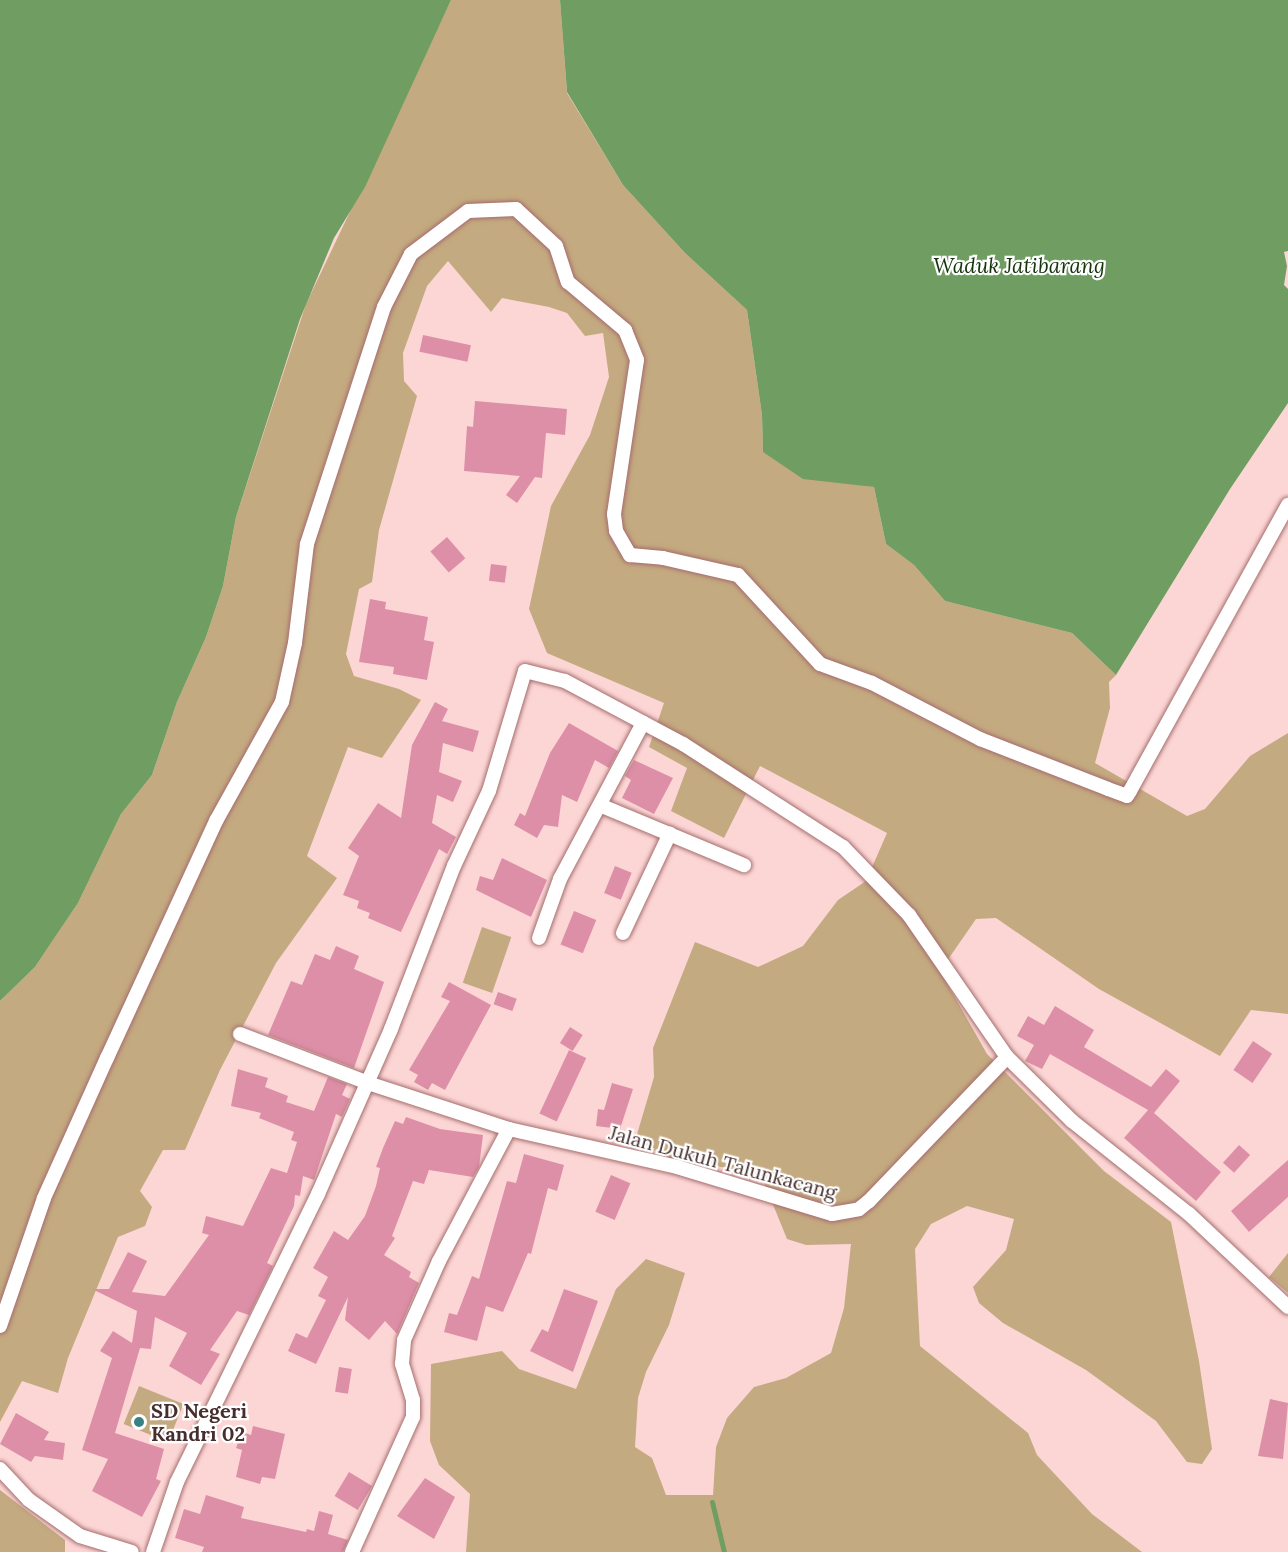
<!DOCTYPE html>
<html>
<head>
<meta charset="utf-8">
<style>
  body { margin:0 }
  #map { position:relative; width:1288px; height:1552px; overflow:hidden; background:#fcd6d5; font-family:Lora,serif }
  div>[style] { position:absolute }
  .green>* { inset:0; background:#c4aa80; transform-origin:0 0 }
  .water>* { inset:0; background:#6f9d62 }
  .stream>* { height:5px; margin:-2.5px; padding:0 2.5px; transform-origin:2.5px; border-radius:2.5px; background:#6f9d62 }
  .building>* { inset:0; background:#dd8fa8; transform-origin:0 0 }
  .roads { filter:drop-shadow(0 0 2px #a56d6d) drop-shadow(0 0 2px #a56d6d) }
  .street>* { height:14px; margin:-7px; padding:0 7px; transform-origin:7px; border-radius:7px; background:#fff }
  .dots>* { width:16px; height:16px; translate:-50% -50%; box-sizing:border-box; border:3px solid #fff; border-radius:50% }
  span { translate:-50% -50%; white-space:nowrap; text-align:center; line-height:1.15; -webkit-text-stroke:4.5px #fff; paint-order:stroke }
  .street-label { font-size:20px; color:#462e2e }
  .poi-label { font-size:20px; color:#462e2e; font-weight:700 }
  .left { translate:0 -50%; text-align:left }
  .water-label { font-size:21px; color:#14340a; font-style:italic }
</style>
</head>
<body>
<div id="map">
  <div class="green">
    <i style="clip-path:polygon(451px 0,560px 0,567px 93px,623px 185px,685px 253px,747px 310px,762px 415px,763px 452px,844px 482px,874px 487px,886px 544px,914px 565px,945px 601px,1072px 633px,1116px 675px,1109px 682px,1110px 708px,1095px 763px,1187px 816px,1205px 809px,1250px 756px,1288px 733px,1288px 1014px,1251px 1010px,1220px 1056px,1099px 989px,996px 918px,976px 919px,940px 971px,987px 1054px,1104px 1171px,1171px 1222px,1199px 1361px,1212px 1449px,1202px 1464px,1187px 1462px,1156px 1421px,1086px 1370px,1003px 1323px,979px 1303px,973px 1287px,1006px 1250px,1014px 1219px,967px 1206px,931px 1224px,915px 1249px,920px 1346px,1028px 1433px,1037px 1455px,1092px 1514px,1142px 1552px,466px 1552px,470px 1494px,439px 1465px,430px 1441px,431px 1364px,502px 1351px,519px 1369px,576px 1389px,616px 1289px,646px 1259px,685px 1273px,669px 1325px,646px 1372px,638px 1398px,635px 1447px,652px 1458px,666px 1495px,713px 1495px,716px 1447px,727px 1418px,754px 1387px,786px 1378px,831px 1353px,844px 1308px,851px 1244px,806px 1245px,787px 1239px,763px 1180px,728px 1168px,676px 1161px,635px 1141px,654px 1077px,653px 1048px,695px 942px,758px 967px,803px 946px,838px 900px,866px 881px,887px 833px,760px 766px,724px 838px,671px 811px,687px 768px,649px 747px,664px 703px,547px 653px,529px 609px,551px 506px,590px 435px,609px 377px,603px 333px,585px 336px,567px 313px,549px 307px,502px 298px,491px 312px,448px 261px,427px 286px,403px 353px,404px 381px,417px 396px,379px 530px,372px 582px,359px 589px,346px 654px,354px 676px,399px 689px,421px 700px,382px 758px,348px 747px,307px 856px,337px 878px,276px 963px,220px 1070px,185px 1150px,163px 1150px,140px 1191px,152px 1207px,145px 1226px,118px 1237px,68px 1358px,58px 1393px,22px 1381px,0 1422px,0 1001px,35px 967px,47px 949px,78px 903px,121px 814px,152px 775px,177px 702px,206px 637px,223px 586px,236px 517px,306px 304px)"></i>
    <i style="left:482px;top:927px;width:31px;height:59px;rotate:19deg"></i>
    <i style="clip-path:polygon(1288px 1253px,1288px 1293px,1269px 1277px)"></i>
    <i style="left:139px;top:1386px;width:48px;height:41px;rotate:22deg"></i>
    <i style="clip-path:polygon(0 1490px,65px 1540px,65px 1552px,0 1552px)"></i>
  </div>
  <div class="water">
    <i style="clip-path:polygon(0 0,451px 0,365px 187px,334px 238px,300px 319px,236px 517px,223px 586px,206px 637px,177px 702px,152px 775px,121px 814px,78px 903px,47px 949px,35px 967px,0 1001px)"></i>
    <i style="clip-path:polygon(560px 0,1288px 0,1288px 251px,1284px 252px,1287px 266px,1284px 285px,1288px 289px,1288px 403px,1230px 489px,1116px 675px,1072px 633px,945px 601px,914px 565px,886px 544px,874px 487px,803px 479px,763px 452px,762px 415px,747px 310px,685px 253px,623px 185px,567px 92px)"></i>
  </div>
  <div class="stream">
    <i style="left:712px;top:1502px;width:51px;rotate:76.5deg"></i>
  </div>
  <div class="building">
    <i style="left:423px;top:335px;width:49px;height:17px;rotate:12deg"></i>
    <i style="clip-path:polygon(475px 401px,567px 409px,565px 435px,546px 433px,542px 478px,535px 477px,517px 503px,506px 495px,520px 476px,464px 471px,467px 426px,473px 427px)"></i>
    <i style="left:447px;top:537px;width:28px;height:22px;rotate:49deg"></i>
    <i style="left:491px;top:564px;width:16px;height:17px;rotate:7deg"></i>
    <i style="clip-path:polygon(370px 599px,386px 602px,385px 609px,428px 617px,424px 640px,434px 642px,427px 680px,393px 674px,394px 667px,359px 662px)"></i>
    <i style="clip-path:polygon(435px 702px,448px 709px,442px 721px,479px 731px,473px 752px,443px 743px,439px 772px,462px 781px,453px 802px,437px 795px,432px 823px,456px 837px,447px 854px,439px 849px,401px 932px,368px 918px,370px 913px,357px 908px,359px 901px,343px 895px,359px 856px,348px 848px,378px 803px,401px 818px,412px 745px)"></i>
    <i style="clip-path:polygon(569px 723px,618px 751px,609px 768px,595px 760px,577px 802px,562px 795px,558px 827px,544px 825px,537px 838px,514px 825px,520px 813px,525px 816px,550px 753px)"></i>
    <i style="clip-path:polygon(634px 760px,673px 778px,654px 814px,622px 798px,631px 780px,625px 776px)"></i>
    <i style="clip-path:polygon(502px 858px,547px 880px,531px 917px,476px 890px,480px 876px,493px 880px)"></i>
    <i style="left:615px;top:866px;width:18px;height:29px;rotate:22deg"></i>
    <i style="left:574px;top:911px;width:24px;height:36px;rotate:22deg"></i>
    <i style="clip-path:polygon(336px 946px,359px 956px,354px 969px,384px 982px,354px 1068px,268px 1035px,291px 981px,302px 985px,315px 954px,330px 960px)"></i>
    <i style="clip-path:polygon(449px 982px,491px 1005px,445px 1090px,432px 1083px,428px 1090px,414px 1082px,418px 1075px,409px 1070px,450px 1001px,441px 997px)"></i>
    <i style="left:498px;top:992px;width:20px;height:13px;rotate:20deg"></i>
    <i style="clip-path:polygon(1055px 1006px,1094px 1030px,1084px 1047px,1151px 1087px,1166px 1069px,1180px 1081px,1154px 1113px,1221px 1172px,1196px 1201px,1124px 1138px,1148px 1110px,1050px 1054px,1042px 1069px,1025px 1061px,1034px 1045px,1017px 1036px,1028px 1016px,1044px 1025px)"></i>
    <i style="left:570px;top:1027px;width:15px;height:19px;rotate:32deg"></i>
    <i style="left:1253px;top:1041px;width:23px;height:35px;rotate:34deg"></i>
    <i style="left:569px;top:1050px;width:19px;height:70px;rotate:25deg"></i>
    <i style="clip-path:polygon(238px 1069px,268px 1078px,265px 1087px,288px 1096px,286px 1102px,314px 1111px,328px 1077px,347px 1084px,342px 1095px,350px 1099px,342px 1117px,336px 1114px,314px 1180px,303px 1176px,300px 1196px,295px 1195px,294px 1206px,267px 1263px,273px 1266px,249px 1315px,237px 1311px,210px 1350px,220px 1354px,201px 1385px,169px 1366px,187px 1333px,155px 1317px,151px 1349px,140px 1348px,115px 1433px,164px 1449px,156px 1479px,161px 1481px,142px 1517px,92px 1491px,108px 1459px,82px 1450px,112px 1358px,100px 1351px,113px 1331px,132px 1343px,137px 1311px,92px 1289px,109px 1289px,128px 1252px,147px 1261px,132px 1292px,165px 1296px,209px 1235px,202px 1233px,206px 1216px,243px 1226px,271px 1168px,287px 1173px,297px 1142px,291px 1140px,294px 1132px,259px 1118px,261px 1113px,231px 1106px)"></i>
    <i style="clip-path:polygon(612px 1083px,633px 1089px,620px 1129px,596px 1126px,598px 1109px,604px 1110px)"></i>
    <i style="clip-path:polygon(406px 1117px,440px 1129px,483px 1135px,479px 1167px,473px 1177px,429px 1170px,424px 1184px,413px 1181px,392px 1236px,395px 1238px,384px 1255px,411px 1272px,409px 1277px,419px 1283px,397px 1334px,385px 1321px,369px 1340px,345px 1320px,348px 1297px,316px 1364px,288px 1351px,296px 1333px,307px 1338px,326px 1300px,318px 1296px,328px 1277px,313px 1268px,334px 1231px,348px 1240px,365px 1216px,376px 1186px,380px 1168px,376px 1167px,383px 1148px,395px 1121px,403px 1124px)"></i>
    <i style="left:1239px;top:1145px;width:15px;height:24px;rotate:42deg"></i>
    <i style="clip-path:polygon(524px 1154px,564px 1165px,557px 1191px,548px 1188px,531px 1254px,528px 1253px,503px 1312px,486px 1306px,477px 1341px,444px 1332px,449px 1313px,457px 1315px,472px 1276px,479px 1279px,507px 1181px,516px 1183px)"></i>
    <i style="clip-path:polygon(1288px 1160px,1288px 1197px,1249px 1232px,1231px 1211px)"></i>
    <i style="left:611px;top:1175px;width:21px;height:40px;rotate:23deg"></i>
    <i style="clip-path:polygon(564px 1289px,598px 1301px,573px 1372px,530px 1351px,542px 1329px,548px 1332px)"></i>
    <i style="left:339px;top:1367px;width:13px;height:25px;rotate:9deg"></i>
    <i style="clip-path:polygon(1270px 1399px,1288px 1403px,1283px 1459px,1258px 1456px)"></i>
    <i style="clip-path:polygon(16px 1413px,49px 1432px,44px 1440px,65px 1443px,63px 1460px,35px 1456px,31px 1462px,0 1444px)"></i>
    <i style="clip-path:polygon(253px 1426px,285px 1434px,275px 1479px,262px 1477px,260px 1484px,236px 1477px,242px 1450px,236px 1448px,242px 1432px,251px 1435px)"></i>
    <i style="left:349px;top:1472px;width:27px;height:28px;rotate:31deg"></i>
    <i style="clip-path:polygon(425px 1478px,455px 1497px,434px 1539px,397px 1516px)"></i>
    <i style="clip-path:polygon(206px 1495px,244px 1507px,241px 1518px,306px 1532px,307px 1529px,314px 1531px,319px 1511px,333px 1515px,328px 1534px,348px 1540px,343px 1552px,202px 1552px,204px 1547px,175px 1538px,184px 1509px,200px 1514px)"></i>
  </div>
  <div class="roads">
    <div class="street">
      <i style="left:602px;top:806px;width:154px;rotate:22.6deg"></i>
      <i style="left:623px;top:933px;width:110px;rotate:-64.8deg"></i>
      <i style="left:539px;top:938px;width:63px;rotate:-70.4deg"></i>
      <i style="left:560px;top:879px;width:177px;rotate:-62deg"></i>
      <i style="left:240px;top:1034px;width:137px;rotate:20.9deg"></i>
      <i style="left:368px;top:1083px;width:148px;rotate:18.1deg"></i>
      <i style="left:509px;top:1129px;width:172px;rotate:12.7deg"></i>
      <i style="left:677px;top:1167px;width:162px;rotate:16.9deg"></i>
      <i style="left:832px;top:1214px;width:27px;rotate:-10deg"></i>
      <i style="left:859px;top:1209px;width:13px;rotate:-39deg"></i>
      <i style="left:869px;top:1201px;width:199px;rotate:-46.2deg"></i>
      <i style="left:0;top:1326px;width:135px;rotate:-71deg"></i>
      <i style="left:44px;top:1198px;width:154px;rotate:-65.8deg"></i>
      <i style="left:107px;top:1058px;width:261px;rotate:-65.3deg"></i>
      <i style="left:216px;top:821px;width:136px;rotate:-61deg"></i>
      <i style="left:282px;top:702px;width:60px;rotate:-77.6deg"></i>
      <i style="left:295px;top:643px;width:100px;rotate:-83.1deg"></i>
      <i style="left:307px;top:544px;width:249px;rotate:-72deg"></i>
      <i style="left:384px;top:307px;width:59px;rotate:-63deg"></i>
      <i style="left:411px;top:254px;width:71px;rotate:-37deg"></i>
      <i style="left:468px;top:211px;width:48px;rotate:-2.4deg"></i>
      <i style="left:516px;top:209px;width:54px;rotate:42.8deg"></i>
      <i style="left:556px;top:246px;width:38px;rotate:72deg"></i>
      <i style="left:568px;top:282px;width:75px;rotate:40.1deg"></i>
      <i style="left:625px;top:330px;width:32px;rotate:68deg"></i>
      <i style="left:637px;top:360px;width:156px;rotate:98.5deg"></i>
      <i style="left:614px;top:514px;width:17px;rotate:83deg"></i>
      <i style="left:616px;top:531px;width:28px;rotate:60deg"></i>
      <i style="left:630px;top:555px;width:33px;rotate:5deg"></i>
      <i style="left:663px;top:558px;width:77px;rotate:12.8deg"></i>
      <i style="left:738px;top:575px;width:121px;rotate:47.3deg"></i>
      <i style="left:820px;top:664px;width:55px;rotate:20.1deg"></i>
      <i style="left:872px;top:683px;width:122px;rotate:27.4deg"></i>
      <i style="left:980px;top:739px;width:137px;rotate:21.3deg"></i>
      <i style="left:1108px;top:789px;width:20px;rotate:20deg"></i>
      <i style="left:1127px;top:796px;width:6px;rotate:-59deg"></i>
      <i style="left:1130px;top:791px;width:327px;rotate:-61.1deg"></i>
      <i style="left:0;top:1469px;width:42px;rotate:46.9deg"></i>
      <i style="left:29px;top:1500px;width:62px;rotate:35.2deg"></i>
      <i style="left:80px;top:1536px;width:54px;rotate:17.1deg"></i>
      <i style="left:153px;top:1552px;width:74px;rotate:-71.1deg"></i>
      <i style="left:177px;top:1482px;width:321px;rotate:-63.9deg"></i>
      <i style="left:318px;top:1194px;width:180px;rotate:-66.1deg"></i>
      <i style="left:391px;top:1029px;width:175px;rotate:-68.9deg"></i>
      <i style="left:454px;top:866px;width:83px;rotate:-65deg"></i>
      <i style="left:489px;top:791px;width:125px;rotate:-73.3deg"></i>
      <i style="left:525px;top:671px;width:41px;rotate:14deg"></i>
      <i style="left:565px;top:681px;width:134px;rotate:28.1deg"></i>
      <i style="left:683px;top:744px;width:190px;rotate:32.8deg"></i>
      <i style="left:843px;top:847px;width:95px;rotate:45.9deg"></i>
      <i style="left:909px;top:915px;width:173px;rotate:55.4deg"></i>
      <i style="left:1007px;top:1057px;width:91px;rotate:44.6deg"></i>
      <i style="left:1072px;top:1121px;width:149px;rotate:38.5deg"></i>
      <i style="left:1189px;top:1214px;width:136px;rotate:43.2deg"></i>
      <i style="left:352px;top:1552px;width:148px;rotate:-65.7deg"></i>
      <i style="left:413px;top:1417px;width:17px;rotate:-90deg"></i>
      <i style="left:413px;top:1400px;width:38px;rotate:-107deg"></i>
      <i style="left:402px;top:1364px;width:24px;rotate:-85deg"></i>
      <i style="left:404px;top:1340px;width:86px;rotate:-66.1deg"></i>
      <i style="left:439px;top:1261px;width:149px;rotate:-62.1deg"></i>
    </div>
  </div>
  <div class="dots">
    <i style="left:139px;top:1422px;background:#388184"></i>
  </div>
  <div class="street-label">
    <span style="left:723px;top:1162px;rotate:15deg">Jalan Dukuh Talunkacang</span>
  </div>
  <div class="poi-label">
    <span class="left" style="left:151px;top:1422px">SD Negeri<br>Kandri 02</span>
  </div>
  <div class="water-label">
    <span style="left:1019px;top:266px">Waduk Jatibarang</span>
  </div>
</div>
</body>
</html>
